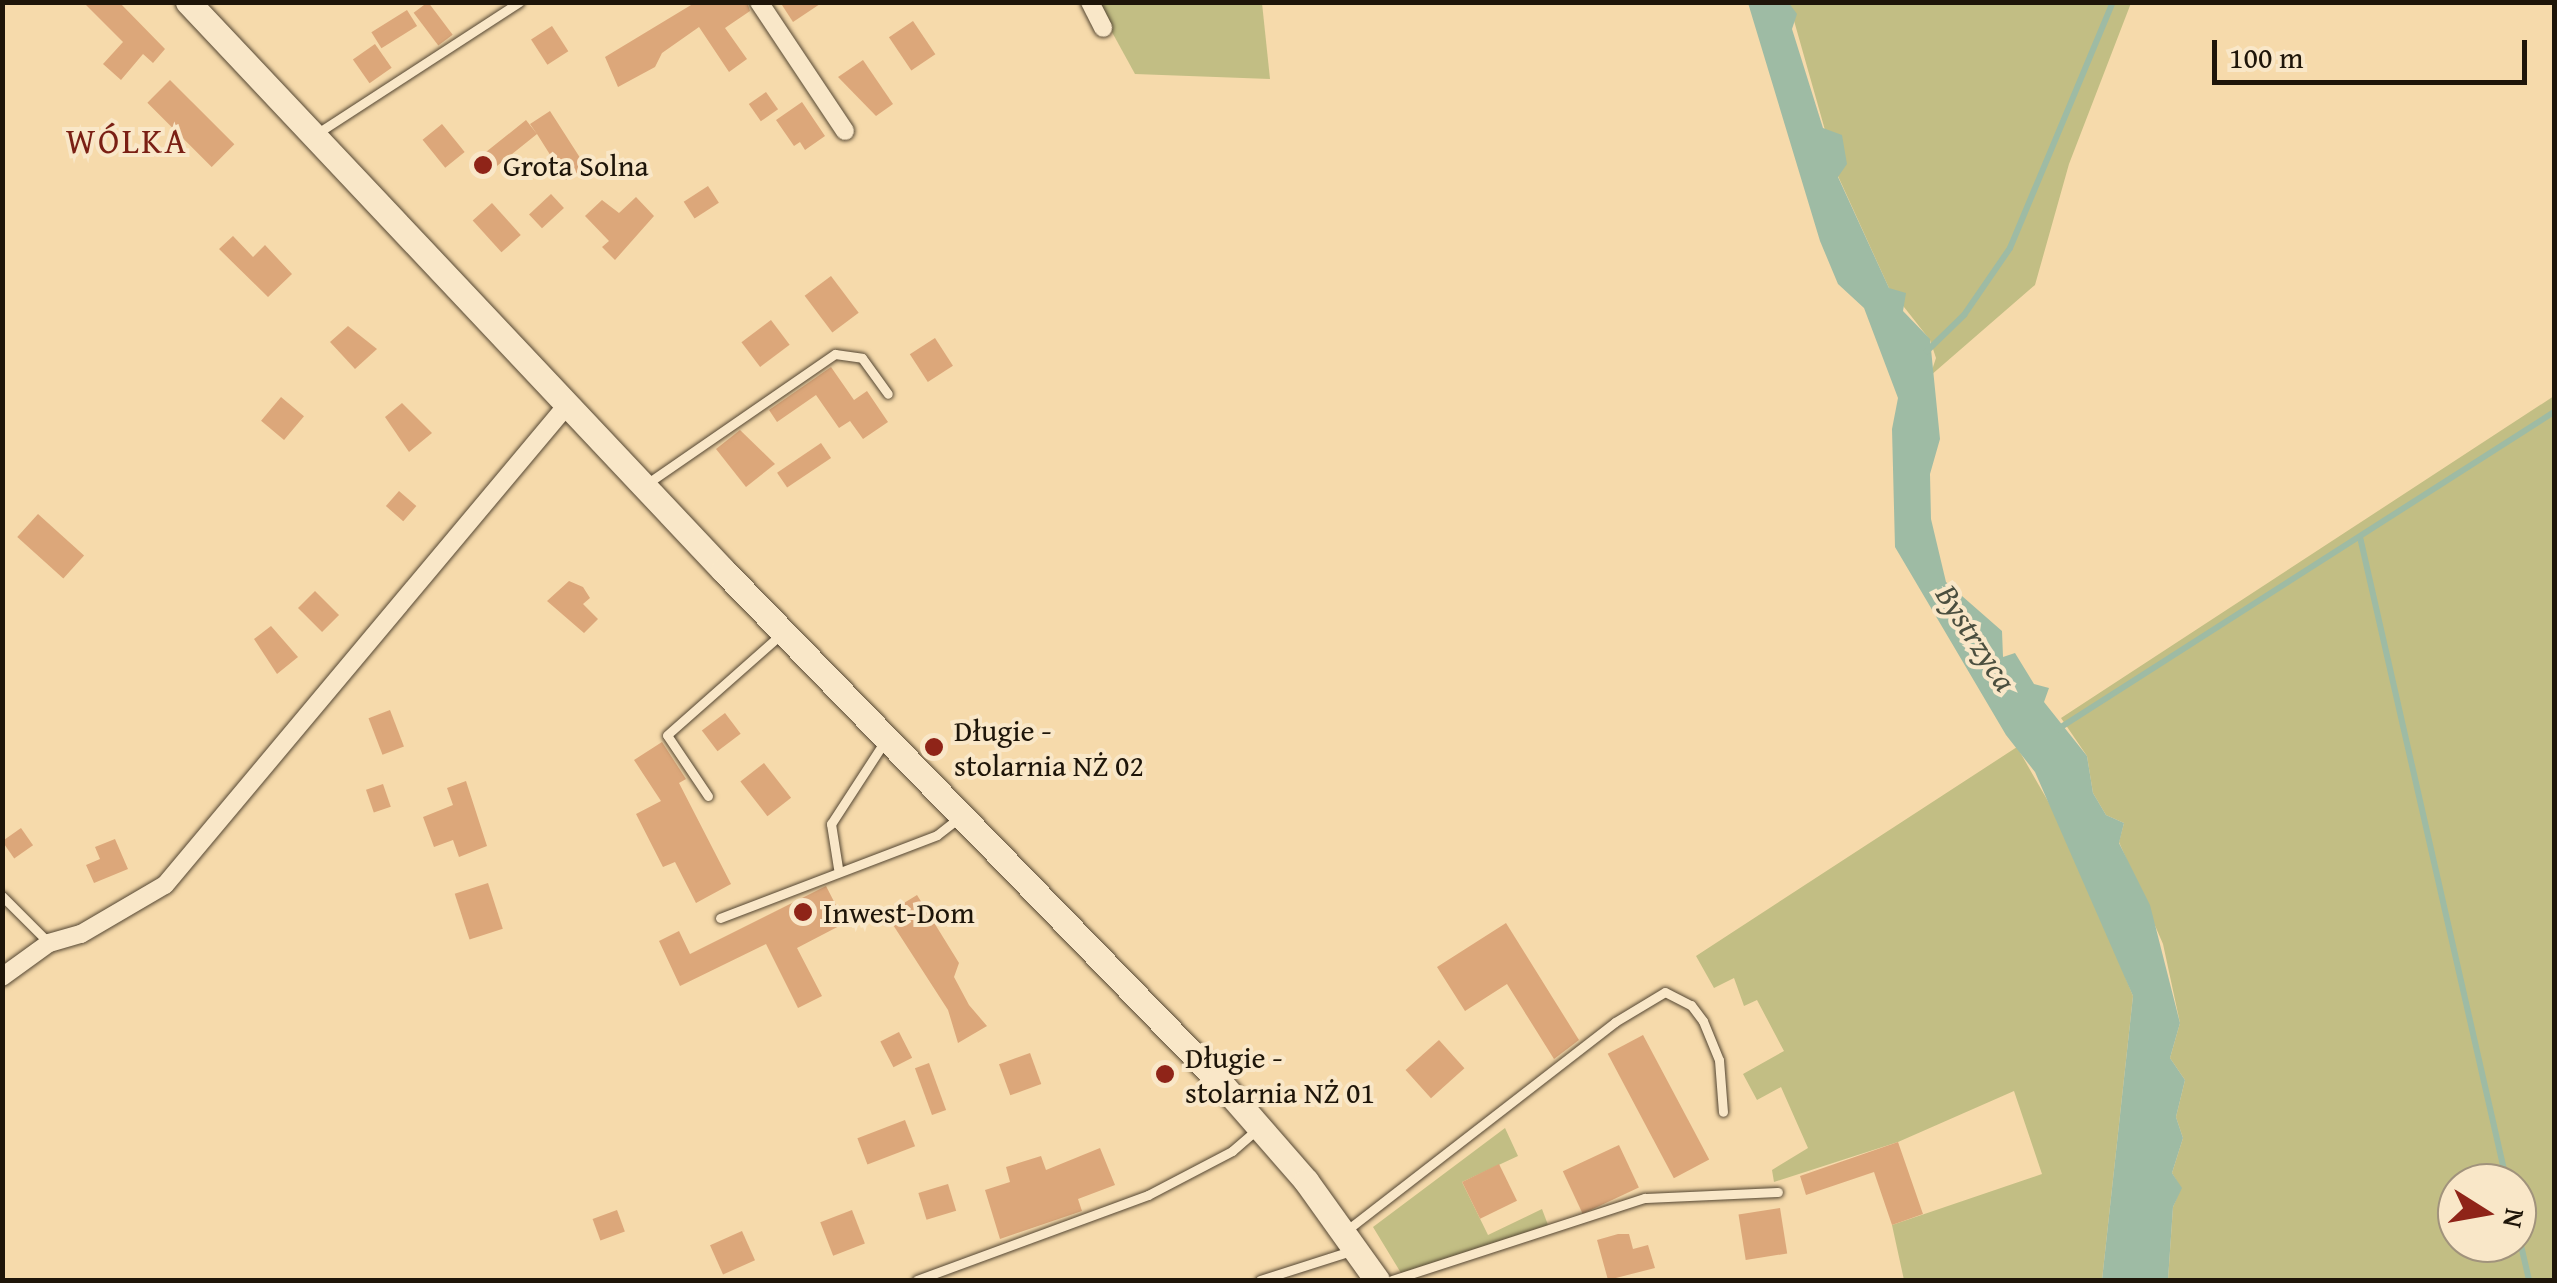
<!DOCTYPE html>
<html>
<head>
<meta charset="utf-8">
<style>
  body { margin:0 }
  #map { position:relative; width:2557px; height:1283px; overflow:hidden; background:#f6daab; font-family:"Gentium Book Plus",serif }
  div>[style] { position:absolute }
  .green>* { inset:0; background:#c2be84 }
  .water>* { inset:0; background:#9ebba4 }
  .stream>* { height:6px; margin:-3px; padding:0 3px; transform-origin:3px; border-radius:3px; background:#9ebba4 }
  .building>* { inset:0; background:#dca77a; transform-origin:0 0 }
  .roads { filter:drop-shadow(0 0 2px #544632) drop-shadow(0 0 2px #544632) }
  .service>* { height:9px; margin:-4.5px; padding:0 4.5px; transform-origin:4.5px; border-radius:4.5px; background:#f9e7c8 }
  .minor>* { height:18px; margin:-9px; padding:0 9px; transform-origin:9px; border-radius:9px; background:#f9e7c8 }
  .secondary>* { height:25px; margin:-12.5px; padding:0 12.5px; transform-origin:12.5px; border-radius:12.5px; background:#f9e7c8 }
  .dots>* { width:28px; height:28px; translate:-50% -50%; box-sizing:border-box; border:5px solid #f9e7c8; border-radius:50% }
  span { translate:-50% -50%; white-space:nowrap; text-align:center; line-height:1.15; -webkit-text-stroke:8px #f9e7c8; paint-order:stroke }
  .poi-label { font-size:30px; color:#1e1509 }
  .left { translate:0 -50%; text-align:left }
  .water-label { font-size:32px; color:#4b4f3f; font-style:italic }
  .quarter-label { font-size:35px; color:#7a1f14; letter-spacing:2.5px }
  .frame { position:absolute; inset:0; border:5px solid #1e1509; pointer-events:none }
  .north { position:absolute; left:2437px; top:1163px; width:100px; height:100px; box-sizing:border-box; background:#f9e7c8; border:2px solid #a1937c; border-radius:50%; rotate:101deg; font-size:28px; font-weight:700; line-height:40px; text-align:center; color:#1e1509 }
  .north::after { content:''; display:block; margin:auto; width:35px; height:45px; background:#8f2418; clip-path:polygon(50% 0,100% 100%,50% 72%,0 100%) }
  .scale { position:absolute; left:2212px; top:40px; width:315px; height:45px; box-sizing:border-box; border:5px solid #1e1509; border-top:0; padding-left:12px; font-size:30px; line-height:35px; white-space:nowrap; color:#1e1509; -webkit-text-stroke:8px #f9e7c8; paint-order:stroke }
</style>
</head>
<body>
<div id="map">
  <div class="green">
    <i style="clip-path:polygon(1096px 3px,1262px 3px,1270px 79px,1135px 74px)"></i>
    <i style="clip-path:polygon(1789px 3px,2131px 3px,2069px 164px,2035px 285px,1930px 376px,1936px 358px,1930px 340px,1889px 288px,1838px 176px)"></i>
    <i style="clip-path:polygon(evenodd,2554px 396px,2554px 1280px,2168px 1280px,2173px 1207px,2181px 1188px,2172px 1173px,2183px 1138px,2176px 1117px,2185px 1080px,2170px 1058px,2180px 1023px,2163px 944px,2119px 842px,2124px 823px,2106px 815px,2093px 793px,2087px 756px,2061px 718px,2554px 396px,2457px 1183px,2517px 1183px,2517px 1243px,2457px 1243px,2457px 1183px)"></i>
    <i style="clip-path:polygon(2017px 747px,2068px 836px,2133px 996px,2102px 1280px,1904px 1280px,1892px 1225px,2042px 1174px,2014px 1091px,1898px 1142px,1774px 1182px,1772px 1170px,1808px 1148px,1781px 1087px,1757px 1100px,1743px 1074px,1784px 1051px,1757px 1000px,1744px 1006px,1734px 978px,1714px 988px,1696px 956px)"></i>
    <i style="clip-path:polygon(1505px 1128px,1518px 1156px,1462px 1182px,1488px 1235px,1542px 1209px,1548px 1225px,1401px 1273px,1373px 1227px)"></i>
  </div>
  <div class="water">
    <i style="clip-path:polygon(1748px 3px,1789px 3px,1797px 14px,1792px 29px,1823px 128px,1842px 135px,1847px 164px,1838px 177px,1889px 288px,1906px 293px,1903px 311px,1930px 339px,1940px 439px,1930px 474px,1931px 519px,1946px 582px,2002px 631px,2003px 657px,2015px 653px,2034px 684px,2049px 688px,2044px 702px,2087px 756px,2093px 793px,2106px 815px,2124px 823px,2119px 843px,2150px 905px,2180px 1023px,2170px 1058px,2185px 1080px,2176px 1117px,2183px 1138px,2172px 1173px,2182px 1188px,2173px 1207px,2168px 1280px,2102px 1280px,2133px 996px,2035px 772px,2006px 735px,1895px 547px,1892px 429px,1898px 398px,1864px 308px,1838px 284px,1820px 241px)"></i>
  </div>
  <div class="stream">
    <i style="left:1927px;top:351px;width:52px;rotate:-44.2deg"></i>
    <i style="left:1964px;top:315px;width:81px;rotate:-55.5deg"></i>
    <i style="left:2010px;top:248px;width:267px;rotate:-67.3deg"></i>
    <i style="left:2360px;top:537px;width:663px;rotate:77.18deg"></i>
    <i style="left:2058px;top:729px;width:589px;rotate:-32.58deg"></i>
    <i style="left:2517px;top:1228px;width:53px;rotate:77deg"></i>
  </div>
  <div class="building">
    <i style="clip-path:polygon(83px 2px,119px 2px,165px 49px,153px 63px,143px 54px,121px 80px,103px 64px,123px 42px)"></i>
    <i style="left:428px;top:2px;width:41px;height:18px;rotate:53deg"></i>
    <i style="clip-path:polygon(696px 2px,747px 2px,750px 11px,725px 28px,747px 59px,729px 72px,699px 27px,662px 53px,655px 67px,618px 87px,605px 57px)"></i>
    <i style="clip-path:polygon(780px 2px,823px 2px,793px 22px)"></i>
    <i style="left:407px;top:10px;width:19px;height:42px;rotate:58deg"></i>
    <i style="left:913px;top:21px;width:40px;height:29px;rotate:56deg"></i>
    <i style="left:552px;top:26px;width:30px;height:25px;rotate:57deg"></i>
    <i style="left:375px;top:44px;width:29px;height:27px;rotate:55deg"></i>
    <i style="clip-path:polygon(863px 60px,893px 104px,876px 116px,838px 77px)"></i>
    <i style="left:170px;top:80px;width:91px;height:32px;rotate:45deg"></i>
    <i style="left:766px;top:92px;width:21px;height:21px;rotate:55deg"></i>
    <i style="clip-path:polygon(802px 102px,825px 136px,805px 150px,800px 142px,794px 146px,776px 120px)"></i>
    <i style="clip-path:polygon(550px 111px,586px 167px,566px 180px,537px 134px,487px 174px,476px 160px,526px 120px,537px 134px,530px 124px)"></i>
    <i style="left:442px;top:124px;width:36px;height:25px;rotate:51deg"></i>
    <i style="left:708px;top:186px;width:20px;height:29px;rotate:57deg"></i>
    <i style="left:551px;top:194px;width:19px;height:30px;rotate:47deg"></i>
    <i style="clip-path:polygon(636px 197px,654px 216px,615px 260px,602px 247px,609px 241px,585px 216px,602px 200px,619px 213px)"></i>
    <i style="left:492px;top:203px;width:43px;height:26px;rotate:48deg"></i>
    <i style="clip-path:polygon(233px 236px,253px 257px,265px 245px,292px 274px,268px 297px,219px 249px)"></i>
    <i style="left:831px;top:276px;width:46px;height:33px;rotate:53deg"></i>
    <i style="left:771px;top:320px;width:31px;height:37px;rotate:53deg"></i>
    <i style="clip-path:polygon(348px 326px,377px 349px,355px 369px,330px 342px)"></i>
    <i style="left:935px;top:338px;width:33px;height:30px;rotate:57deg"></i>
    <i style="clip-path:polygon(831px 367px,854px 400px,867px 391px,888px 422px,863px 439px,850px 421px,839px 428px,816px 395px,777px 422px,769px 410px)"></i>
    <i style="left:281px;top:397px;width:30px;height:31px;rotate:40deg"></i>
    <i style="clip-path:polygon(402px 403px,432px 433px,409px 452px,385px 417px)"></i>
    <i style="clip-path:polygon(740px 430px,775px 464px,746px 487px,716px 449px)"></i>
    <i style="left:821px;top:443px;width:18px;height:53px;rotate:56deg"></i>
    <i style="left:399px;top:491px;width:23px;height:20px;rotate:41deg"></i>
    <i style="left:38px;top:514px;width:62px;height:31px;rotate:42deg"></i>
    <i style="clip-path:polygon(569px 581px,583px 587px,590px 598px,583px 604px,598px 619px,584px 633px,547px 601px)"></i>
    <i style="left:315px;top:591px;width:34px;height:24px;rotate:45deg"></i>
    <i style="clip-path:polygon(271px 626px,298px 657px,277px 674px,254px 639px)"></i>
    <i style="left:390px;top:710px;width:39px;height:23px;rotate:69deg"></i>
    <i style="left:725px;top:713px;width:26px;height:29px;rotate:53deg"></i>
    <i style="clip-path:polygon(662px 742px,686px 779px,679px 783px,731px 884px,696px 903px,675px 862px,663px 867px,636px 814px,661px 801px,634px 760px)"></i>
    <i style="left:764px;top:763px;width:44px;height:30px;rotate:52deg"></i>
    <i style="clip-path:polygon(466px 781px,487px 846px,459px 857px,453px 840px,434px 847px,423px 817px,453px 805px,447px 788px)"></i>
    <i style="left:383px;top:784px;width:24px;height:18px;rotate:71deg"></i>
    <i style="left:21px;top:828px;width:21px;height:23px;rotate:55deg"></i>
    <i style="clip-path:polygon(115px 839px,128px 869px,94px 883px,86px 865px,100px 859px,95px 847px)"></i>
    <i style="left:488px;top:883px;width:48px;height:35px;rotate:72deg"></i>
    <i style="clip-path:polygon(826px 886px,845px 923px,797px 948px,822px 996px,798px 1008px,766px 944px,680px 986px,659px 941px,679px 931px,690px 954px)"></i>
    <i style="clip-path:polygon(917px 895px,959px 963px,954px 977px,969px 1005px,987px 1026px,958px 1043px,948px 1010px,886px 914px)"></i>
    <i style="clip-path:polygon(1506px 923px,1579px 1040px,1554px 1059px,1507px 984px,1465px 1011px,1437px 967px)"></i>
    <i style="left:899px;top:1032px;width:29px;height:21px;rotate:63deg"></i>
    <i style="left:1643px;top:1035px;width:141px;height:40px;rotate:62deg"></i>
    <i style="left:1439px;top:1040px;width:38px;height:45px;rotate:48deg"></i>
    <i style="left:1030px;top:1053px;width:33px;height:33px;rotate:70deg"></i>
    <i style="left:929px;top:1063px;width:50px;height:15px;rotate:70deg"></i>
    <i style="left:905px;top:1120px;width:28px;height:51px;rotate:69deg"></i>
    <i style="clip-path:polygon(1898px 1142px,1923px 1214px,1892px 1225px,1874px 1172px,1806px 1195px,1800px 1176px)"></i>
    <i style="left:1619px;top:1145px;width:47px;height:62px;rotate:65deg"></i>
    <i style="clip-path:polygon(1100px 1148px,1115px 1185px,1078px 1199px,1082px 1211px,1000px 1239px,985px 1190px,1010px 1182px,1006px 1167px,1041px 1156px,1046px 1170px)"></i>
    <i style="left:1499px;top:1164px;width:41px;height:41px;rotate:64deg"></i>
    <i style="left:948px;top:1184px;width:28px;height:31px;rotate:73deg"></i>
    <i style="left:1780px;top:1208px;width:46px;height:42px;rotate:81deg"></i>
    <i style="left:617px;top:1210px;width:23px;height:26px;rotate:70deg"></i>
    <i style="left:852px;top:1210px;width:36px;height:34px;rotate:69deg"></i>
    <i style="left:742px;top:1231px;width:32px;height:35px;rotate:66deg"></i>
    <i style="clip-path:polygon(1618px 1234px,1629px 1234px,1633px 1249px,1648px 1245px,1655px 1268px,1608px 1280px,1597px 1240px)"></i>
  </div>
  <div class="roads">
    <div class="service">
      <i style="left:316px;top:134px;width:242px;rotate:-33deg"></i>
      <i style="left:645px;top:485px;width:231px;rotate:-34.6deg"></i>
      <i style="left:835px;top:354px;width:27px;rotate:8deg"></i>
      <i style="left:862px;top:358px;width:44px;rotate:54.2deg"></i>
      <i style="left:708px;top:796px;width:73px;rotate:-123.9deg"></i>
      <i style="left:667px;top:735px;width:152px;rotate:-41.5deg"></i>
      <i style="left:838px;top:868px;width:45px;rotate:-99deg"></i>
      <i style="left:831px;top:824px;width:99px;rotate:-57deg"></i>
      <i style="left:2px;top:896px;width:66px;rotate:45deg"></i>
      <i style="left:720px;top:918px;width:232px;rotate:-20.9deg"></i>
      <i style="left:937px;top:835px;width:29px;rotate:-38deg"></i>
      <i style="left:1347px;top:1230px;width:339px;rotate:-37.8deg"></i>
      <i style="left:1615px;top:1022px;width:58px;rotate:-31deg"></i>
      <i style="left:1665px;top:992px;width:29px;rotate:27deg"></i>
      <i style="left:1691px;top:1005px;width:20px;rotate:53deg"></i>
      <i style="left:1703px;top:1021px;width:42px;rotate:67.7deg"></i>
      <i style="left:1719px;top:1060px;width:52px;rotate:85.6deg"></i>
      <i style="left:917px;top:1280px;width:246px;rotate:-20.2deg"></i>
      <i style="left:1148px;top:1195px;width:95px;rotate:-27.6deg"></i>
      <i style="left:1232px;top:1151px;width:35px;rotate:-41deg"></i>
      <i style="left:1260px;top:1280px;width:99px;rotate:-17.7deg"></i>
      <i style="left:1392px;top:1280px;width:266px;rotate:-18deg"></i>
      <i style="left:1645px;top:1198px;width:133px;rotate:-2.6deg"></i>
    </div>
    <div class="minor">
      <i style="left:759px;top:2px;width:155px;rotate:56.3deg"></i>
      <i style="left:1090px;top:2px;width:29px;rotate:63deg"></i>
      <i style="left:2px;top:977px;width:58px;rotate:-35.9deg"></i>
      <i style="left:49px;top:943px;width:33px;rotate:-16deg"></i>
      <i style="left:81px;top:934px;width:97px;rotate:-30.3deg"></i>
      <i style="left:165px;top:885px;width:626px;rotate:-50.05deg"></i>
    </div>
    <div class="secondary">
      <i style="left:188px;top:2px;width:780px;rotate:46.71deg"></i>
      <i style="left:723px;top:570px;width:711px;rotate:45.86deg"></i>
      <i style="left:1218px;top:1080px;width:134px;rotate:48.9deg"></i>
      <i style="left:1306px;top:1181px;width:122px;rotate:54.4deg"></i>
    </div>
  </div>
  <div class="dots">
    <i style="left:483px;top:165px;background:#8f2418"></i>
    <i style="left:934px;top:747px;background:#8f2418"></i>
    <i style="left:803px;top:912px;background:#8f2418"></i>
    <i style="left:1165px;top:1074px;background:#8f2418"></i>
  </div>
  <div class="poi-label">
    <span class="left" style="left:503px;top:165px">Grota Solna</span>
    <span class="left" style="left:954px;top:747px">Długie -<br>stolarnia NŻ 02</span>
    <span class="left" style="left:823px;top:912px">Inwest-Dom</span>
    <span class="left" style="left:1185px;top:1074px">Długie -<br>stolarnia NŻ 01</span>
  </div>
  <div class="water-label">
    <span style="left:1976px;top:638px;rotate:57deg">Bystrzyca</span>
  </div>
  <div class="quarter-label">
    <span style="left:127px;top:141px">WÓLKA</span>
  </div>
  <div class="frame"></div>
  <div class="north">N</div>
  <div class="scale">100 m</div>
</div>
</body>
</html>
